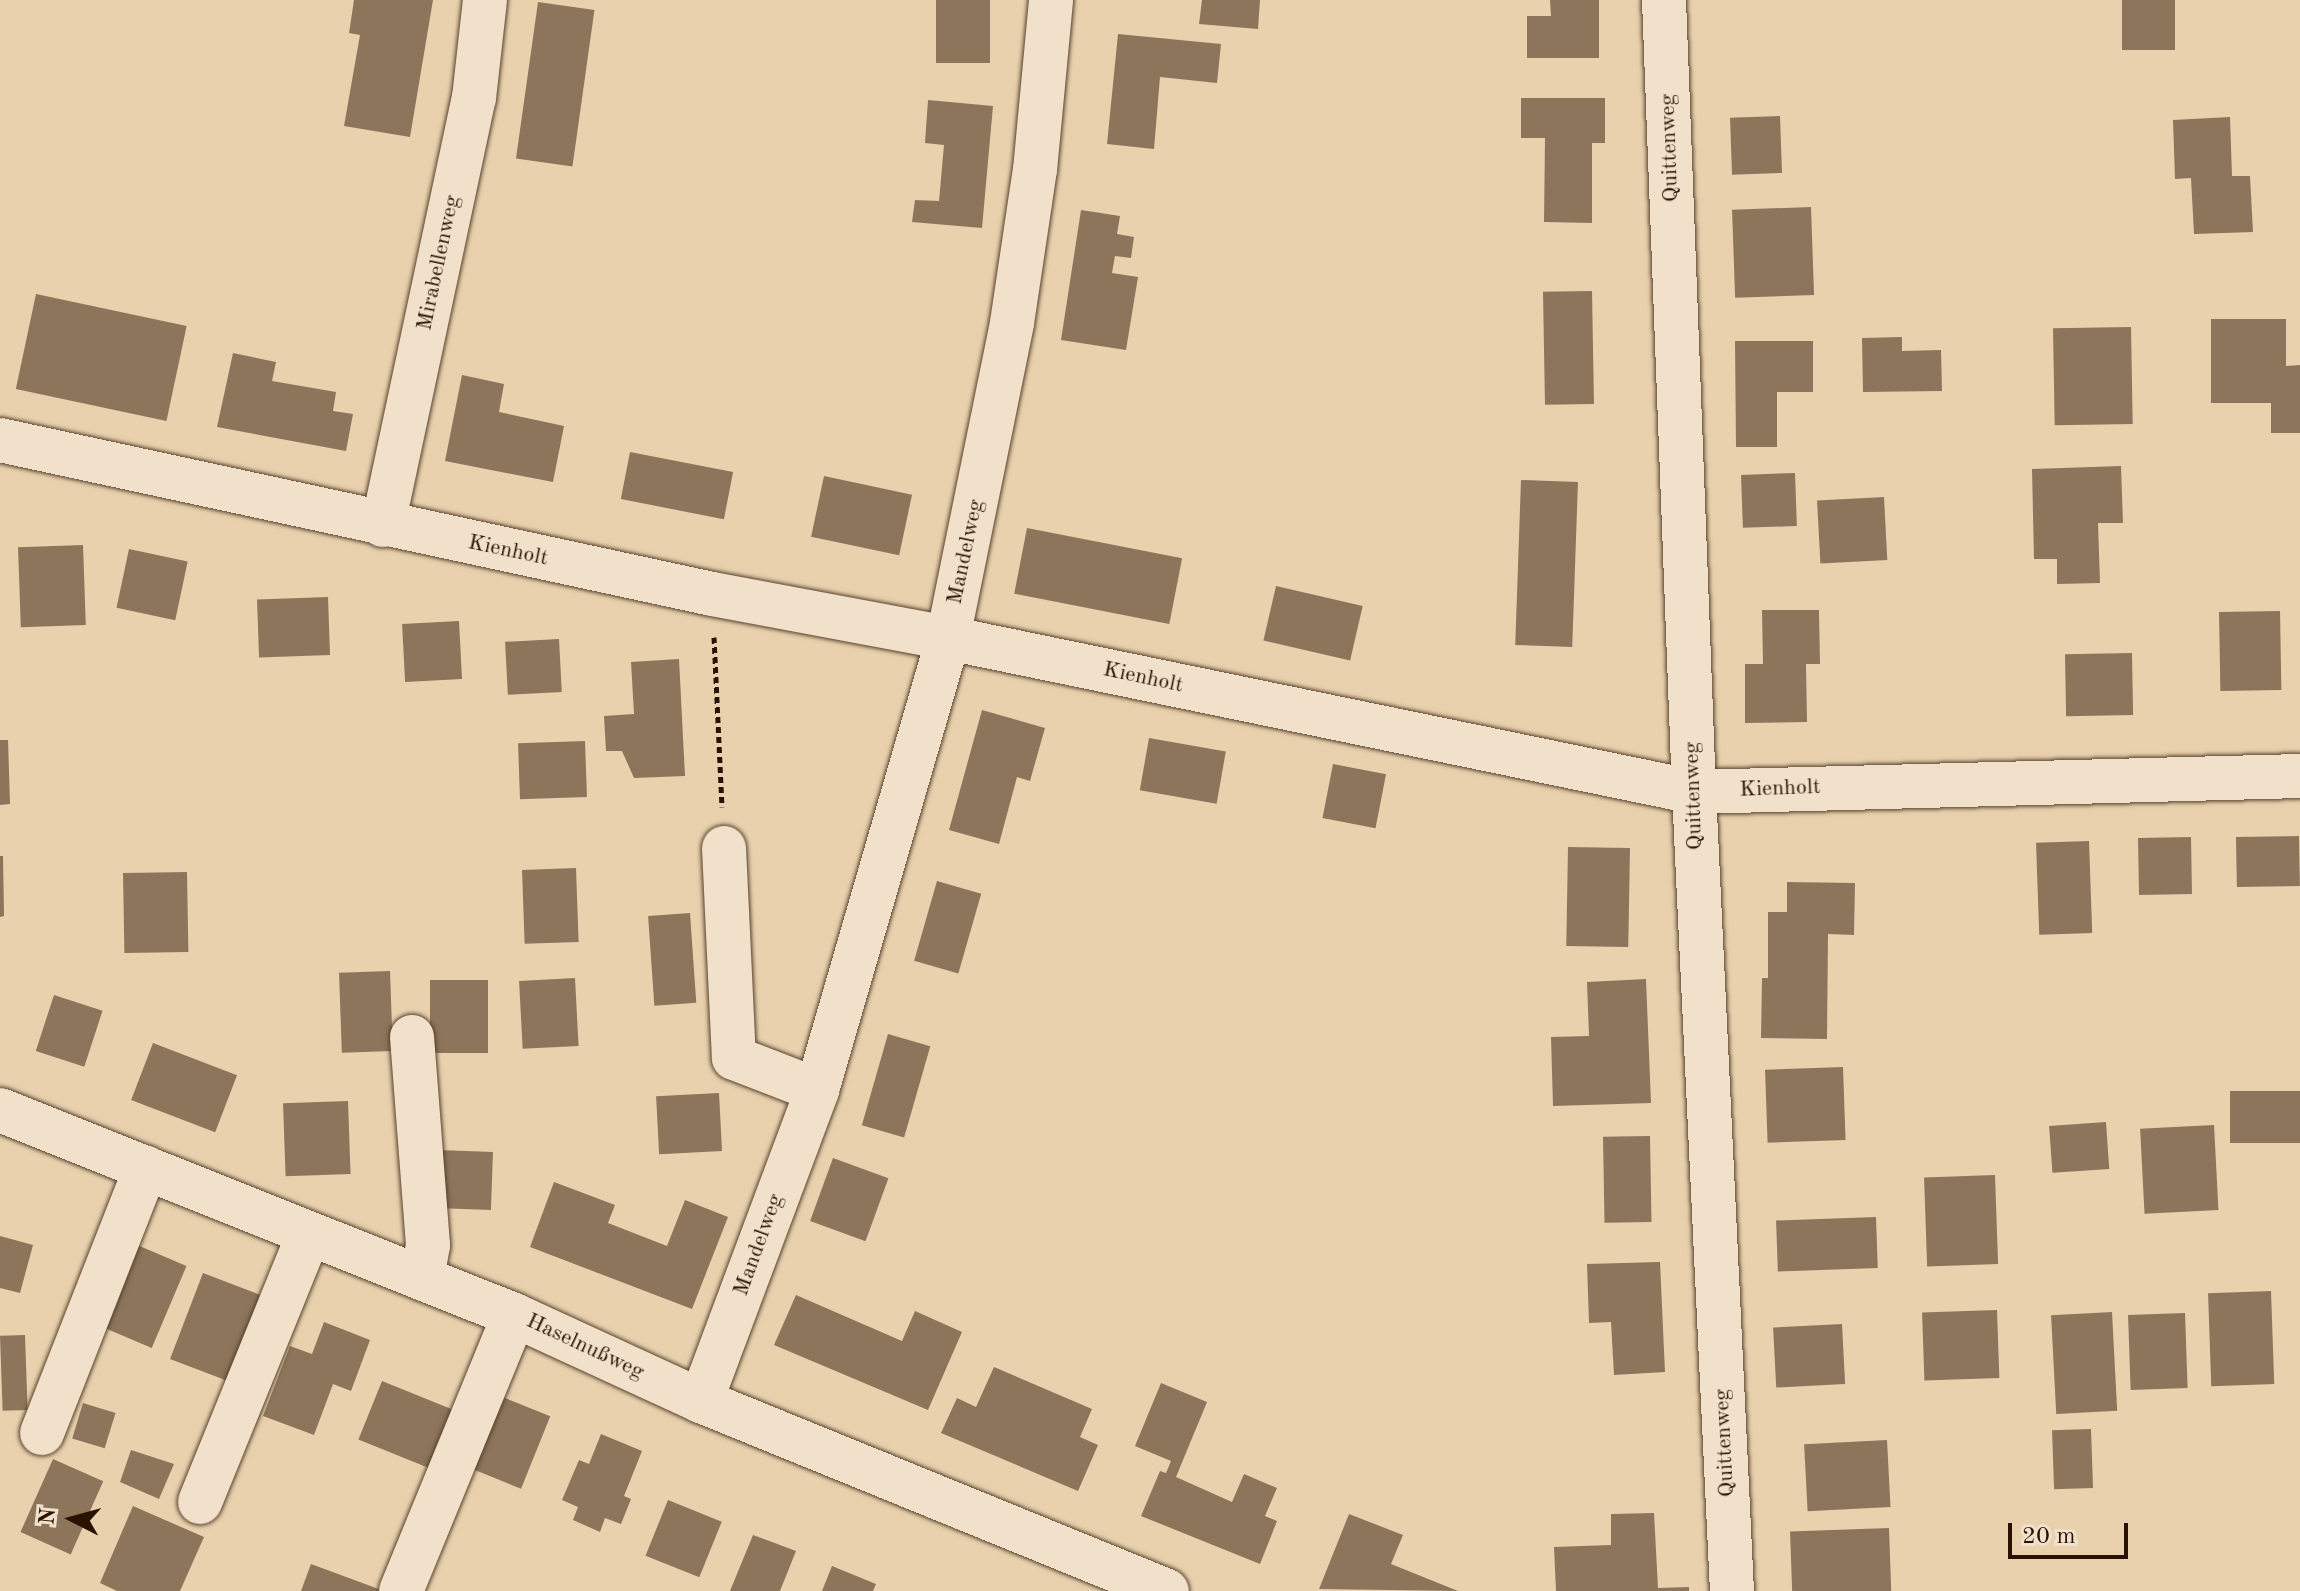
<!DOCTYPE html>
<html>
<head>
<meta charset="utf-8">
<style>
  body { margin:0 }
  #map { position:relative; width:2300px; height:1591px; overflow:hidden; background:#e9d1ae; font-family:"Old Standard TT",serif }
  div>[style] { position:absolute }
  .building>* { inset:0; background:#8c755b; transform-origin:0 0 }
  .path>* { height:5px; margin-top:-2.5px; transform-origin:0; background:repeating-linear-gradient(90deg,#281201 0 6px,transparent 0 10px) }
  .roads { filter:drop-shadow(0 0 2px #58422c) drop-shadow(0 0 2px #58422c) }
  .minor>* { height:44px; margin:-22px; padding:0 22px; transform-origin:22px; border-radius:22px; background:#f1e1ca }
  span { translate:-50% -50%; white-space:nowrap; text-align:center; line-height:1.15; -webkit-text-stroke:7px #f1e1ca; paint-order:stroke }
  .street-label { font-size:22px; color:#281201 }
  .north { position:absolute; left:32px; top:1479px; width:80px; height:80px; -webkit-text-stroke:6px #f1e1ca; paint-order:stroke; rotate:276deg; font-size:22px; font-weight:700; line-height:32px; text-align:center; color:#281201 }
  .north::after { content:''; display:block; margin:auto; width:28px; height:36px; background:#281201; clip-path:polygon(50% 0,100% 100%,50% 72%,0 100%) }
  .scale { position:absolute; left:2008px; top:1523px; width:120px; height:36px; box-sizing:border-box; border:4px solid #281201; border-top:0; padding-left:10px; font-size:24px; line-height:28px; white-space:nowrap; color:#281201; -webkit-text-stroke:6px #f1e1ca; paint-order:stroke }
</style>
</head>
<body>
<div id="map">
  <div class="building">
    <i style="clip-path:polygon(354px 0,433px 0,410px 137px,344px 126px,360px 35px,349px 33px)"></i>
    <i style="left:936px;top:0;width:54px;height:63px"></i>
    <i style="clip-path:polygon(1202px 0,1260px 0,1258px 29px,1199px 24px)"></i>
    <i style="clip-path:polygon(1550px 0,1599px 0,1599px 58px,1527px 58px,1527px 16px,1551px 16px)"></i>
    <i style="left:2122px;top:0;width:53px;height:50px"></i>
    <i style="left:538px;top:2px;width:57px;height:158px;rotate:8deg"></i>
    <i style="clip-path:polygon(1118px 34px,1221px 44px,1217px 83px,1160px 77px,1154px 149px,1107px 144px)"></i>
    <i style="clip-path:polygon(1521px 98px,1605px 98px,1605px 143px,1592px 143px,1592px 223px,1544px 222px,1545px 138px,1521px 138px)"></i>
    <i style="clip-path:polygon(928px 100px,993px 106px,982px 228px,912px 222px,915px 200px,939px 201px,944px 145px,925px 143px)"></i>
    <i style="left:1780px;top:116px;width:57px;height:50px;rotate:88deg"></i>
    <i style="clip-path:polygon(2230px 117px,2232px 176px,2250px 176px,2253px 232px,2194px 234px,2191px 178px,2175px 179px,2173px 120px)"></i>
    <i style="left:1811px;top:207px;width:88px;height:79px;rotate:88deg"></i>
    <i style="clip-path:polygon(1081px 210px,1120px 216px,1117px 234px,1134px 237px,1131px 258px,1115px 256px,1112px 273px,1138px 277px,1126px 350px,1061px 340px)"></i>
    <i style="left:1592px;top:291px;width:113px;height:49px;rotate:89deg"></i>
    <i style="left:36px;top:294px;width:154px;height:97px;rotate:12deg"></i>
    <i style="clip-path:polygon(2211px 319px,2286px 319px,2286px 366px,2300px 365px,2300px 433px,2271px 433px,2271px 403px,2211px 403px)"></i>
    <i style="left:2131px;top:327px;width:97px;height:78px;rotate:89deg"></i>
    <i style="clip-path:polygon(1902px 337px,1902px 351px,1941px 350px,1942px 391px,1863px 392px,1862px 338px)"></i>
    <i style="clip-path:polygon(1735px 341px,1813px 341px,1813px 392px,1777px 392px,1777px 447px,1736px 447px)"></i>
    <i style="clip-path:polygon(233px 353px,276px 362px,272px 381px,336px 392px,333px 411px,353px 414px,346px 451px,217px 427px)"></i>
    <i style="clip-path:polygon(462px 375px,504px 384px,499px 412px,564px 426px,553px 482px,445px 461px)"></i>
    <i style="left:630px;top:452px;width:105px;height:48px;rotate:11deg"></i>
    <i style="clip-path:polygon(2121px 466px,2123px 523px,2098px 523px,2100px 583px,2057px 584px,2057px 559px,2034px 559px,2032px 469px)"></i>
    <i style="left:1795px;top:473px;width:53px;height:54px;rotate:88deg"></i>
    <i style="left:824px;top:476px;width:90px;height:62px;rotate:12deg"></i>
    <i style="left:1521px;top:480px;width:57px;height:165px;rotate:2deg"></i>
    <i style="left:1884px;top:497px;width:63px;height:67px;rotate:87deg"></i>
    <i style="left:1027px;top:528px;width:158px;height:67px;rotate:11deg"></i>
    <i style="left:83px;top:545px;width:80px;height:65px;rotate:88deg"></i>
    <i style="left:129px;top:549px;width:60px;height:60px;rotate:12deg"></i>
    <i style="left:1276px;top:586px;width:89px;height:56px;rotate:13deg"></i>
    <i style="left:328px;top:597px;width:58px;height:71px;rotate:88deg"></i>
    <i style="clip-path:polygon(1762px 610px,1819px 610px,1820px 664px,1806px 664px,1807px 722px,1745px 723px,1745px 664px,1763px 664px)"></i>
    <i style="left:2280px;top:611px;width:79px;height:61px;rotate:89deg"></i>
    <i style="left:459px;top:621px;width:58px;height:57px;rotate:87deg"></i>
    <i style="left:559px;top:639px;width:53px;height:54px;rotate:87deg"></i>
    <i style="left:2132px;top:653px;width:62px;height:67px;rotate:89deg"></i>
    <i style="clip-path:polygon(679px 659px,685px 776px,634px 778px,622px 751px,606px 751px,604px 716px,634px 714px,631px 662px)"></i>
    <i style="clip-path:polygon(982px 710px,1045px 728px,1030px 781px,1017px 777px,999px 844px,949px 830px)"></i>
    <i style="left:1149px;top:738px;width:78px;height:53px;rotate:10deg"></i>
    <i style="clip-path:polygon(0 740px,8px 740px,10px 804px,0 805px)"></i>
    <i style="left:585px;top:741px;width:56px;height:67px;rotate:88deg"></i>
    <i style="left:1333px;top:764px;width:54px;height:55px;rotate:11deg"></i>
    <i style="left:2299px;top:836px;width:50px;height:63px;rotate:89deg"></i>
    <i style="left:2191px;top:837px;width:57px;height:53px;rotate:89deg"></i>
    <i style="left:2089px;top:841px;width:92px;height:53px;rotate:88deg"></i>
    <i style="left:1568px;top:847px;width:62px;height:99px;rotate:1deg"></i>
    <i style="clip-path:polygon(0 856px,3px 856px,4px 916px,0 917px)"></i>
    <i style="left:576px;top:868px;width:74px;height:54px;rotate:88deg"></i>
    <i style="left:187px;top:872px;width:80px;height:64px;rotate:89deg"></i>
    <i style="left:937px;top:881px;width:46px;height:83px;rotate:16deg"></i>
    <i style="clip-path:polygon(1787px 882px,1855px 883px,1854px 935px,1828px 934px,1827px 1039px,1761px 1038px,1762px 978px,1768px 978px,1768px 912px,1787px 912px)"></i>
    <i style="left:690px;top:913px;width:90px;height:42px;rotate:86deg"></i>
    <i style="left:390px;top:971px;width:80px;height:51px;rotate:88deg"></i>
    <i style="left:575px;top:978px;width:68px;height:56px;rotate:87deg"></i>
    <i style="clip-path:polygon(1646px 979px,1651px 1103px,1553px 1106px,1551px 1037px,1589px 1036px,1587px 982px)"></i>
    <i style="left:430px;top:980px;width:58px;height:73px"></i>
    <i style="left:54px;top:995px;width:51px;height:59px;rotate:18deg"></i>
    <i style="left:888px;top:1034px;width:44px;height:95px;rotate:16deg"></i>
    <i style="left:153px;top:1043px;width:90px;height:61px;rotate:21deg"></i>
    <i style="left:1843px;top:1067px;width:73px;height:78px;rotate:88deg"></i>
    <i style="left:2300px;top:1091px;width:52px;height:70px;rotate:90deg"></i>
    <i style="left:719px;top:1093px;width:58px;height:63px;rotate:87deg"></i>
    <i style="left:348px;top:1101px;width:73px;height:65px;rotate:88deg"></i>
    <i style="left:2106px;top:1122px;width:47px;height:57px;rotate:86deg"></i>
    <i style="left:2214px;top:1125px;width:85px;height:74px;rotate:87deg"></i>
    <i style="left:1650px;top:1136px;width:86px;height:47px;rotate:89deg"></i>
    <i style="left:438px;top:1150px;width:55px;height:58px;rotate:2deg"></i>
    <i style="left:833px;top:1158px;width:59px;height:67px;rotate:20deg"></i>
    <i style="left:1995px;top:1175px;width:89px;height:71px;rotate:88deg"></i>
    <i style="clip-path:polygon(554px 1182px,615px 1205px,608px 1223px,667px 1246px,685px 1200px,728px 1217px,692px 1309px,530px 1247px)"></i>
    <i style="left:1876px;top:1217px;width:51px;height:100px;rotate:88deg"></i>
    <i style="clip-path:polygon(0 1236px,33px 1245px,20px 1293px,0 1288px)"></i>
    <i style="left:123px;top:1239px;width:69px;height:89px;rotate:23deg"></i>
    <i style="clip-path:polygon(1660px 1262px,1665px 1372px,1614px 1375px,1611px 1322px,1589px 1323px,1587px 1264px)"></i>
    <i style="left:203px;top:1273px;width:69px;height:92px;rotate:21deg"></i>
    <i style="left:2271px;top:1291px;width:93px;height:63px;rotate:88deg"></i>
    <i style="clip-path:polygon(796px 1295px,902px 1341px,915px 1311px,962px 1332px,928px 1410px,774px 1345px)"></i>
    <i style="left:1997px;top:1310px;width:68px;height:75px;rotate:88deg"></i>
    <i style="left:2112px;top:1312px;width:99px;height:61px;rotate:87deg"></i>
    <i style="left:2185px;top:1313px;width:75px;height:57px;rotate:88deg"></i>
    <i style="clip-path:polygon(324px 1322px,370px 1340px,351px 1391px,333px 1384px,314px 1435px,263px 1416px,290px 1346px,312px 1354px)"></i>
    <i style="left:1842px;top:1324px;width:60px;height:69px;rotate:87deg"></i>
    <i style="left:25px;top:1335px;width:75px;height:25px;rotate:88deg"></i>
    <i style="clip-path:polygon(994px 1367px,1092px 1409px,1080px 1437px,1098px 1445px,1078px 1491px,941px 1433px,957px 1398px,976px 1407px)"></i>
    <i style="left:382px;top:1381px;width:80px;height:63px;rotate:22deg"></i>
    <i style="clip-path:polygon(1161px 1383px,1207px 1402px,1176px 1477px,1232px 1502px,1244px 1474px,1277px 1488px,1265px 1516px,1277px 1521px,1260px 1564px,1141px 1516px,1160px 1471px,1166px 1473px,1171px 1461px,1135px 1446px)"></i>
    <i style="left:490px;top:1392px;width:65px;height:78px;rotate:22deg"></i>
    <i style="left:83px;top:1403px;width:34px;height:37px;rotate:17deg"></i>
    <i style="left:2091px;top:1429px;width:59px;height:39px;rotate:88deg"></i>
    <i style="clip-path:polygon(601px 1434px,642px 1451px,624px 1496px,631px 1499px,621px 1524px,605px 1518px,600px 1532px,573px 1520px,578px 1507px,562px 1500px,579px 1460px,589px 1464px)"></i>
    <i style="left:1887px;top:1440px;width:67px;height:83px;rotate:87deg"></i>
    <i style="clip-path:polygon(131px 1450px,174px 1464px,159px 1499px,120px 1482px)"></i>
    <i style="left:53px;top:1459px;width:55px;height:80px;rotate:24deg"></i>
    <i style="left:668px;top:1500px;width:58px;height:60px;rotate:22deg"></i>
    <i style="clip-path:polygon(133px 1506px,204px 1537px,180px 1591px,117px 1591px,100px 1583px)"></i>
    <i style="clip-path:polygon(1654px 1513px,1658px 1588px,1689px 1587px,1689px 1591px,1556px 1591px,1554px 1547px,1611px 1545px,1611px 1514px)"></i>
    <i style="clip-path:polygon(1349px 1514px,1403px 1535px,1391px 1564px,1458px 1591px,1319px 1589px)"></i>
    <i style="left:1889px;top:1528px;width:63px;height:99px;rotate:88deg"></i>
    <i style="clip-path:polygon(753px 1535px,796px 1551px,780px 1591px,730px 1591px)"></i>
    <i style="clip-path:polygon(311px 1564px,384px 1591px,301px 1591px)"></i>
    <i style="clip-path:polygon(832px 1566px,876px 1584px,873px 1591px,822px 1591px)"></i>
  </div>
  <div class="path">
    <i style="left:714px;top:637px;width:170px;rotate:87.3deg"></i>
  </div>
  <div class="roads">
    <div class="minor">
      <i style="left:1664px;top:0;width:793px;rotate:87.83deg"></i>
      <i style="left:1694px;top:792px;width:800px;rotate:87.28deg"></i>
      <i style="left:0;top:440px;width:728px;rotate:12.2deg"></i>
      <i style="left:712px;top:594px;width:240px;rotate:10.6deg"></i>
      <i style="left:948px;top:638px;width:762px;rotate:11.66deg"></i>
      <i style="left:1694px;top:792px;width:606px;rotate:-1.51deg"></i>
      <i style="left:383px;top:525px;width:437px;rotate:-78deg"></i>
      <i style="left:474px;top:98px;width:99px;rotate:-83.6deg"></i>
      <i style="left:724px;top:848px;width:210px;rotate:87.3deg"></i>
      <i style="left:734px;top:1058px;width:89px;rotate:21.1deg"></i>
      <i style="left:412px;top:1037px;width:209px;rotate:85.6deg"></i>
      <i style="left:428px;top:1245px;width:34px;rotate:100deg"></i>
      <i style="left:0;top:1110px;width:553px;rotate:21.74deg"></i>
      <i style="left:514px;top:1315px;width:206px;rotate:24.7deg"></i>
      <i style="left:701px;top:1401px;width:503px;rotate:22.18deg"></i>
      <i style="left:701px;top:1401px;width:332px;rotate:-69.5deg"></i>
      <i style="left:817px;top:1090px;width:471px;rotate:-73.8deg"></i>
      <i style="left:948px;top:638px;width:321px;rotate:-78.5deg"></i>
      <i style="left:1012px;top:323px;width:155px;rotate:-81.5deg"></i>
      <i style="left:1035px;top:170px;width:171px;rotate:-84.6deg"></i>
      <i style="left:42px;top:1433px;width:285px;rotate:-68.6deg"></i>
      <i style="left:200px;top:1502px;width:289px;rotate:-67.9deg"></i>
      <i style="left:401px;top:1591px;width:298px;rotate:-67.7deg"></i>
    </div>
  </div>
  <div class="street-label">
    <span style="left:1670px;top:148px;rotate:-92deg">Quittenweg</span>
    <span style="left:439px;top:263px;rotate:-78deg">Mirabellenweg</span>
    <span style="left:508px;top:551px;rotate:12deg">Kienholt</span>
    <span style="left:966px;top:552px;rotate:-78deg">Mandelweg</span>
    <span style="left:1143px;top:678px;rotate:12deg">Kienholt</span>
    <span style="left:1780px;top:789px;rotate:-2deg">Kienholt</span>
    <span style="left:1694px;top:796px;rotate:-92deg">Quittenweg</span>
    <span style="left:759px;top:1245px;rotate:-70deg">Mandelweg</span>
    <span style="left:585px;top:1347px;rotate:25deg">Haselnußweg</span>
    <span style="left:1725px;top:1443px;rotate:-93deg">Quittenweg</span>
  </div>
  <div class="north">N</div>
  <div class="scale">20 m</div>
</div>
</body>
</html>
